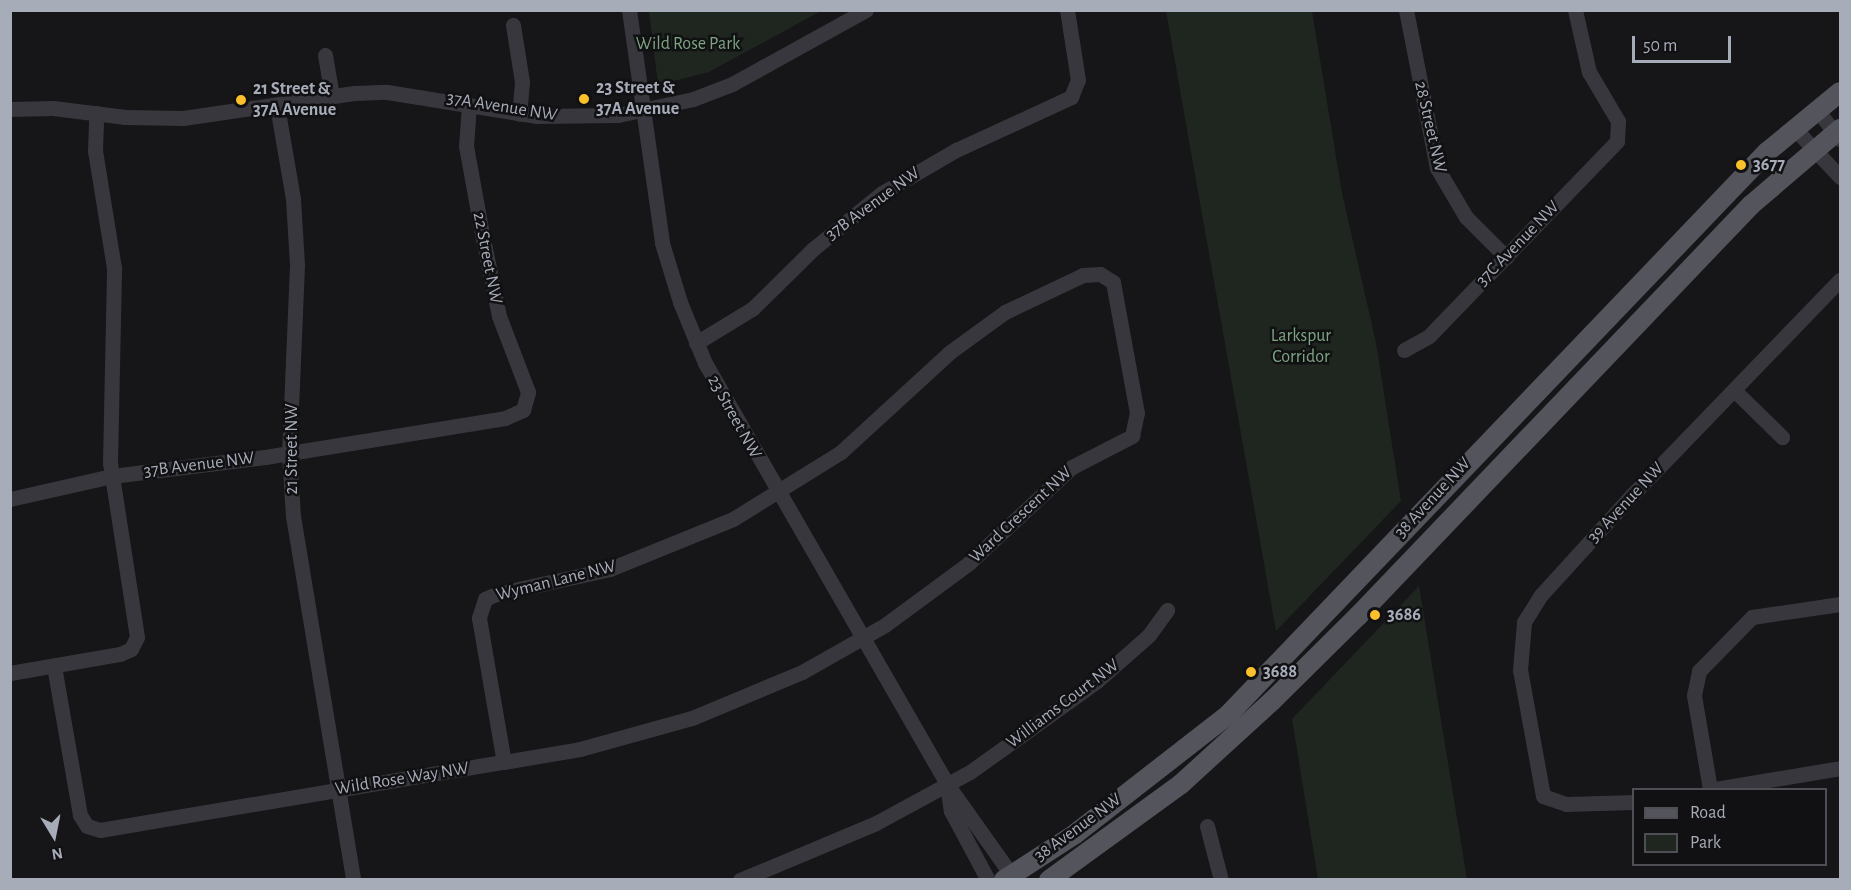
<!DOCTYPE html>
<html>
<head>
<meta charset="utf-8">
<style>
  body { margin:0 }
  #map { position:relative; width:1851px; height:890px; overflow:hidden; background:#161618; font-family:"Alegreya Sans",sans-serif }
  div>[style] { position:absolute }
  .green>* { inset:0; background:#1e261f }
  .minor>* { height:15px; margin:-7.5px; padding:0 7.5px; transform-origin:7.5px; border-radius:7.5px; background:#37373d }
  .major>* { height:20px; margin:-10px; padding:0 10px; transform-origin:10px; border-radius:10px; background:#53545c }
  .dots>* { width:16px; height:16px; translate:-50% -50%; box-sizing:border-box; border:3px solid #111113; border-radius:50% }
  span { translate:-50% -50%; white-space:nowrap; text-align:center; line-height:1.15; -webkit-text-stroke:5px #111113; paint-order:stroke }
  .park-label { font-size:18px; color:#7da582 }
  .poi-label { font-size:18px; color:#a7acb9; font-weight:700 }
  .left { translate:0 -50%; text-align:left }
  .street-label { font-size:18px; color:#a7acb9 }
  .frame { position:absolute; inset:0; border:12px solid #a7acb9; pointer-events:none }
  .legend { position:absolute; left:1632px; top:788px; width:195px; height:78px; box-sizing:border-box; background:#111113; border:2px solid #4d4f55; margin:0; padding:8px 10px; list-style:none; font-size:18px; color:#a7acb9 }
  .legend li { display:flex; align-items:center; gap:12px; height:30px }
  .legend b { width:30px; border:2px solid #4d4f55 }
  .north { position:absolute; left:24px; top:806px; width:60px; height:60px; -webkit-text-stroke:4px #111113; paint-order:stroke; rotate:170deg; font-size:16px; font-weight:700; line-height:24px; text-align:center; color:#a7acb9 }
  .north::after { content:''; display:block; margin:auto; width:21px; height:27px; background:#a7acb9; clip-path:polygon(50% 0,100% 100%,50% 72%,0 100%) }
  .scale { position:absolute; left:1632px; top:36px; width:99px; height:27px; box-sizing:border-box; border:3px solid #a7acb9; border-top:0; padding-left:8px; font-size:18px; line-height:21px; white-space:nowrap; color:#a7acb9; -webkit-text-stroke:4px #111113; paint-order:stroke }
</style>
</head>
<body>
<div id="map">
  <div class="green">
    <i style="clip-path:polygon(649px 11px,649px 10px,821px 11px,709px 72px,658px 85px)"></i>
    <i style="clip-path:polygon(1166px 11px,1312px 11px,1342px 193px,1376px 343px,1401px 501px,1276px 631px)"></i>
    <i style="clip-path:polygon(1419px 586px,1467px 879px,1318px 879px,1292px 719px)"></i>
  </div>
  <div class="minor">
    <i style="left:629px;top:10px;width:235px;rotate:81.9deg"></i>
    <i style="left:662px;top:243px;width:62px;rotate:73deg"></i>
    <i style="left:680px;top:302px;width:66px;rotate:67.7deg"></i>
    <i style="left:705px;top:363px;width:486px;rotate:60.1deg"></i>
    <i style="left:947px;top:784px;width:118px;rotate:54.7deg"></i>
    <i style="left:1406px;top:10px;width:161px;rotate:78.9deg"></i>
    <i style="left:1437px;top:168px;width:57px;rotate:59.4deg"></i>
    <i style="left:1466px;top:217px;width:57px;rotate:45deg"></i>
    <i style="left:513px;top:25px;width:58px;rotate:81deg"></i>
    <i style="left:522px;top:82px;width:32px;rotate:95deg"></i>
    <i style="left:325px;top:55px;width:42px;rotate:80.3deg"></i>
    <i style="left:277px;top:106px;width:94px;rotate:80.2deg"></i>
    <i style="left:293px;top:199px;width:66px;rotate:86.5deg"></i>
    <i style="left:297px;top:265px;width:188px;rotate:92.4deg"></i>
    <i style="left:289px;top:453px;width:63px;rotate:86.4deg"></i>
    <i style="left:293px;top:516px;width:369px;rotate:80.6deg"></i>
    <i style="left:10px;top:109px;width:43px;rotate:-1.3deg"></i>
    <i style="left:53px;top:108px;width:73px;rotate:7.1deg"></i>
    <i style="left:125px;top:117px;width:58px;rotate:1deg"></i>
    <i style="left:183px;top:118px;width:173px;rotate:-8.3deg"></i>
    <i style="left:354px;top:93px;width:33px;rotate:-2deg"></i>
    <i style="left:387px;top:92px;width:152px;rotate:9.1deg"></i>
    <i style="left:537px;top:116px;width:81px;rotate:-0.7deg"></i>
    <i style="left:618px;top:115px;width:77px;rotate:-12deg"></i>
    <i style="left:693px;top:99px;width:42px;rotate:-21deg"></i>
    <i style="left:732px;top:84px;width:153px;rotate:-28.9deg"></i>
    <i style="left:1817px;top:110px;width:37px;rotate:52deg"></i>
    <i style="left:1795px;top:129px;width:66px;rotate:46.8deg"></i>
    <i style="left:696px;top:343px;width:66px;rotate:-31.3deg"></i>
    <i style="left:752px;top:309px;width:86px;rotate:-44.5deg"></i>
    <i style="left:813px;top:249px;width:89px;rotate:-39.1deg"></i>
    <i style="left:882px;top:193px;width:86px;rotate:-30.2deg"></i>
    <i style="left:956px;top:150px;width:127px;rotate:-24.7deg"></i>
    <i style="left:1071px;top:97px;width:18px;rotate:-68deg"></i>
    <i style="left:1078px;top:80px;width:71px;rotate:-98.9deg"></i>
    <i style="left:1404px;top:350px;width:29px;rotate:-29deg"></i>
    <i style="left:1429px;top:336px;width:271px;rotate:-46deg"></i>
    <i style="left:1617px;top:141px;width:20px;rotate:-87deg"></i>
    <i style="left:1618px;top:121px;width:57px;rotate:-120.6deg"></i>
    <i style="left:1589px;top:72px;width:64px;rotate:-102.7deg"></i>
    <i style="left:1735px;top:391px;width:66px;rotate:44.4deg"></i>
    <i style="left:10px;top:499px;width:105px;rotate:-12.7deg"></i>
    <i style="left:112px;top:476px;width:154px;rotate:-7.1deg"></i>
    <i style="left:265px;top:457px;width:243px;rotate:-9.2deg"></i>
    <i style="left:505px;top:418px;width:20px;rotate:-24deg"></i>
    <i style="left:523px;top:410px;width:19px;rotate:-74deg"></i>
    <i style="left:528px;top:392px;width:81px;rotate:-110.9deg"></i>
    <i style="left:499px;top:316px;width:84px;rotate:-101.7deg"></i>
    <i style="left:482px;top:234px;width:89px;rotate:-100.3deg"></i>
    <i style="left:466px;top:146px;width:41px;rotate:-85.8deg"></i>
    <i style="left:54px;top:666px;width:151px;rotate:80.1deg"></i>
    <i style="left:80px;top:815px;width:13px;rotate:58deg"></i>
    <i style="left:87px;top:826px;width:14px;rotate:17deg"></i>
    <i style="left:100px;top:830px;width:410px;rotate:-9.6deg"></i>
    <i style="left:504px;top:762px;width:77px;rotate:-9.7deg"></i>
    <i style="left:580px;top:749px;width:116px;rotate:-15.5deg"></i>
    <i style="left:692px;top:718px;width:119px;rotate:-22.7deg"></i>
    <i style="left:802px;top:672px;width:95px;rotate:-29.5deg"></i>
    <i style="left:885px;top:625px;width:104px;rotate:-36.4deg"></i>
    <i style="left:969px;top:563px;width:141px;rotate:-43deg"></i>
    <i style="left:1072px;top:467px;width:68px;rotate:-27.3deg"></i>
    <i style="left:1132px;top:436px;width:24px;rotate:-78deg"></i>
    <i style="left:1137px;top:413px;width:133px;rotate:-100.4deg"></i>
    <i style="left:1113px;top:282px;width:15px;rotate:-148deg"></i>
    <i style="left:1100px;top:274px;width:17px;rotate:177deg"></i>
    <i style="left:1083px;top:275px;width:86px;rotate:154.6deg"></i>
    <i style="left:1005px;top:312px;width:68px;rotate:144deg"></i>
    <i style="left:950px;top:352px;width:148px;rotate:137.5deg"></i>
    <i style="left:841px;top:452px;width:127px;rotate:148.2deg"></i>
    <i style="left:733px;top:519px;width:133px;rotate:157.9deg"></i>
    <i style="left:610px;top:569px;width:117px;rotate:167.6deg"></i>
    <i style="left:496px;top:594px;width:12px;rotate:156deg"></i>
    <i style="left:485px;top:599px;width:20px;rotate:108deg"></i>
    <i style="left:479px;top:618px;width:146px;rotate:80.2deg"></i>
    <i style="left:10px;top:673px;width:112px;rotate:-9.8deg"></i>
    <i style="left:120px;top:654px;width:12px;rotate:-24deg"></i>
    <i style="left:131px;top:649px;width:13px;rotate:-63deg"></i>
    <i style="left:137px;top:637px;width:176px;rotate:-98.8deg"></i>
    <i style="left:110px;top:463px;width:195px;rotate:-88.8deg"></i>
    <i style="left:114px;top:268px;width:119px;rotate:-99.2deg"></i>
    <i style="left:95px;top:151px;width:38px;rotate:-88deg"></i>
    <i style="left:947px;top:784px;width:27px;rotate:82deg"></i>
    <i style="left:951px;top:811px;width:78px;rotate:61.8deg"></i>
    <i style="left:1710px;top:789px;width:95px;rotate:-99.7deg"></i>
    <i style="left:1694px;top:695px;width:25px;rotate:-78deg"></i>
    <i style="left:1699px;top:671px;width:76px;rotate:-45.5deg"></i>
    <i style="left:1752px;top:617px;width:89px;rotate:-8.4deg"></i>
    <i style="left:1709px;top:790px;width:133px;rotate:-9.5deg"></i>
    <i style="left:1634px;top:802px;width:68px;rotate:178.3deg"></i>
    <i style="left:1566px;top:804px;width:24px;rotate:-161deg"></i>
    <i style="left:1543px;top:796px;width:128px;rotate:-100.3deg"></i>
    <i style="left:1520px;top:670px;width:48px;rotate:-85.2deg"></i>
    <i style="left:1524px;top:622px;width:32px;rotate:-58deg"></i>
    <i style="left:1541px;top:595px;width:137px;rotate:-47.7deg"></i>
    <i style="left:1633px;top:494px;width:298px;rotate:-46deg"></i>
    <i style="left:1207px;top:826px;width:56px;rotate:75.5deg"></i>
    <i style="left:740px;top:880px;width:147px;rotate:-22.7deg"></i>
    <i style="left:876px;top:823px;width:107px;rotate:-28.5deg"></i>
    <i style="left:970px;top:772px;width:156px;rotate:-35.6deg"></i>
    <i style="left:1097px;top:681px;width:69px;rotate:-41.5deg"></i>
    <i style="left:1149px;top:635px;width:31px;rotate:-54deg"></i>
  </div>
  <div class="major">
    <i style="left:1004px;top:880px;width:85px;rotate:-32.9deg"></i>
    <i style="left:1075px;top:834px;width:194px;rotate:-37.9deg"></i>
    <i style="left:1228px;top:715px;width:779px;rotate:-46.25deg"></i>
    <i style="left:1767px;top:152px;width:94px;rotate:-39.4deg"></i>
    <i style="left:1049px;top:880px;width:163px;rotate:-36deg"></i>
    <i style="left:1181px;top:784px;width:123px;rotate:-42.4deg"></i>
    <i style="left:1272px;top:701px;width:121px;rotate:-44.7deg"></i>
    <i style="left:1358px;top:616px;width:569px;rotate:-46.28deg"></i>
    <i style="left:1751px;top:205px;width:117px;rotate:-40.5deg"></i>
  </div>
  <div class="dots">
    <i style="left:584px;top:99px;background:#fac12c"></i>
    <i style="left:241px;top:100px;background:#fac12c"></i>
    <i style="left:1741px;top:165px;background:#fac12c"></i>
    <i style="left:1375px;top:615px;background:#fac12c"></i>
    <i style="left:1251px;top:672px;background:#fac12c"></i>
  </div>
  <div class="park-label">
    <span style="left:688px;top:44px">Wild Rose Park</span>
    <span style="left:1301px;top:347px">Larkspur<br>Corridor</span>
  </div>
  <div class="poi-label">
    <span class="left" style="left:596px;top:99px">23 Street &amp;<br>37A Avenue</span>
    <span class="left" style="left:253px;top:100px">21 Street &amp;<br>37A Avenue</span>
    <span class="left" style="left:1753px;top:165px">3677</span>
    <span class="left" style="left:1387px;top:615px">3686</span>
    <span class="left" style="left:1263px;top:672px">3688</span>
  </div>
  <div class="street-label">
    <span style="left:502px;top:107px;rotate:9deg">37A Avenue NW</span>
    <span style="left:1430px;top:127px;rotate:77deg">28 Street NW</span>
    <span style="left:873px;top:204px;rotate:-36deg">37B Avenue NW</span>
    <span style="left:1518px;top:244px;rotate:-46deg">37C Avenue NW</span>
    <span style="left:487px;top:258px;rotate:79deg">22 Street NW</span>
    <span style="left:734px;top:417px;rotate:61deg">23 Street NW</span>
    <span style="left:292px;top:449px;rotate:-90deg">21 Street NW</span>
    <span style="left:199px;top:465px;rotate:-7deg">37B Avenue NW</span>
    <span style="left:1433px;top:498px;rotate:-47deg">38 Avenue NW</span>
    <span style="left:1626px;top:503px;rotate:-47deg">39 Avenue NW</span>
    <span style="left:1021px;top:515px;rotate:-43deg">Ward Crescent NW</span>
    <span style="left:556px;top:581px;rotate:-14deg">Wyman Lane NW</span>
    <span style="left:1063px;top:704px;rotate:-37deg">Williams Court NW</span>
    <span style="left:402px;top:779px;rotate:-9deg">Wild Rose Way NW</span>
    <span style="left:1078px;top:828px;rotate:-36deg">38 Avenue NW</span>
  </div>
  <div class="frame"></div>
  <ul class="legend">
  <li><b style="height:8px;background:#53545c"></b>Road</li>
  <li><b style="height:16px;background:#1e261f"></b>Park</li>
  </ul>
  <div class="north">N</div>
  <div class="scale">50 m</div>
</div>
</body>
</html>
